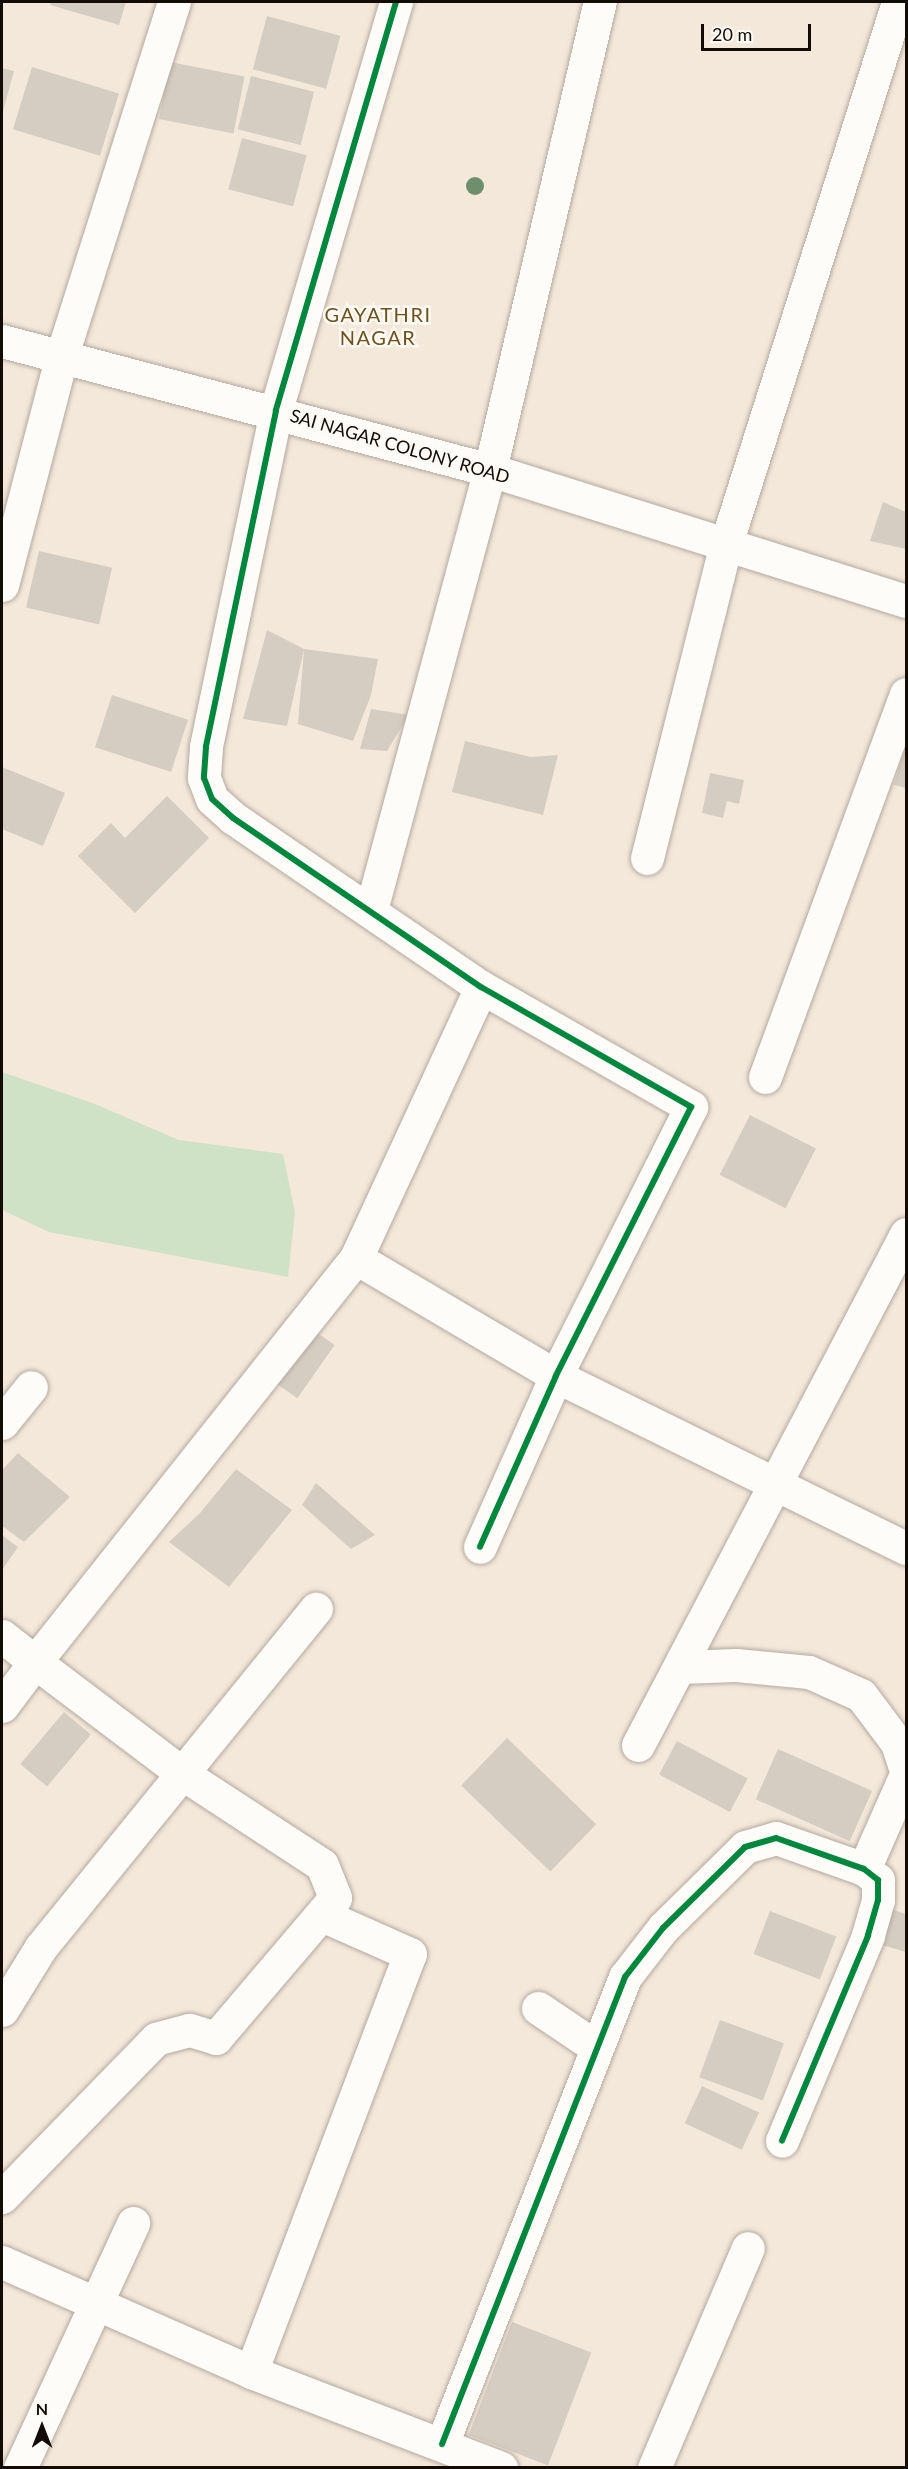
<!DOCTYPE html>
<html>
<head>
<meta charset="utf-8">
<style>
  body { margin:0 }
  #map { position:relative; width:908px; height:2469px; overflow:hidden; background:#f4e8da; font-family:Lato,sans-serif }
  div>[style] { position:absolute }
  .green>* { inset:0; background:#cfe2c6 }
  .building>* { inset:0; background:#d6cdc2; transform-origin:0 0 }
  .roads { filter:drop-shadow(0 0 2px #b3a99f) drop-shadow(0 0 2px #b3a99f) }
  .street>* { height:33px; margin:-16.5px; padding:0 16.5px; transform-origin:16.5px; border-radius:16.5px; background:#fdfcf9 }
  .cycleway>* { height:6px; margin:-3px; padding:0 3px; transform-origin:3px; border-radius:3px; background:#00873e }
  .trees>* { width:18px; height:18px; margin:-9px; border-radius:50%; background:#6e8f6e }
  span { translate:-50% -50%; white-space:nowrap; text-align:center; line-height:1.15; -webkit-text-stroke:5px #fdf9f4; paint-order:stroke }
  .street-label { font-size:18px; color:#130c05 }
  .neighbourhood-label { font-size:20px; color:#6d531b; letter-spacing:1.5px }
  .frame { position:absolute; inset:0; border:3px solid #130c05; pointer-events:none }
  .north { position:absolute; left:12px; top:2397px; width:60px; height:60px; -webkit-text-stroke:4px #fdf9f4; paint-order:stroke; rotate:0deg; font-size:16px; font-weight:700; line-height:24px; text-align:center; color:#130c05 }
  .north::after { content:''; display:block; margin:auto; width:21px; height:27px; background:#130c05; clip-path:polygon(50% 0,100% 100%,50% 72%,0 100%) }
  .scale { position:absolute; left:701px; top:24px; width:110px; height:27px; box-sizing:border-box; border:3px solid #130c05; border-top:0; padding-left:8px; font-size:18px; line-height:21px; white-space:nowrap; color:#130c05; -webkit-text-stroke:4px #fdf9f4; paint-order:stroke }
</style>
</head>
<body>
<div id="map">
  <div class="green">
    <i style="clip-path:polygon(2px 1072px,95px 1104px,179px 1140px,283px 1154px,295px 1213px,288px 1277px,49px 1232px,2px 1210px)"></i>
  </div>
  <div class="building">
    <i style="clip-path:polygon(52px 2px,126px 2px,119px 25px,50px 5px)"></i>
    <i style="left:267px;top:16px;width:76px;height:55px;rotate:15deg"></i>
    <i style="left:170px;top:62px;width:76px;height:58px;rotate:11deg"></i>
    <i style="left:32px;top:67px;width:91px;height:65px;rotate:17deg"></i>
    <i style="clip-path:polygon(2px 68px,14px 71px,2px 115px)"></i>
    <i style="left:251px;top:76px;width:65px;height:55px;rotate:14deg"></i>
    <i style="left:242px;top:138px;width:67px;height:53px;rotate:15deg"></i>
    <i style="clip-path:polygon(883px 502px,906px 512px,906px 549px,870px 541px)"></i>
    <i style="left:39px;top:551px;width:75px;height:58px;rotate:13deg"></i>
    <i style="clip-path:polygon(267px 630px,304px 649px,378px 659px,371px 695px,353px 741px,298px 724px,304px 649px,287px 726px,243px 719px)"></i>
    <i style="left:112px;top:695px;width:80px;height:55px;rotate:18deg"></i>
    <i style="clip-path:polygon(371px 709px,409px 715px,387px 751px,360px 749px)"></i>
    <i style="clip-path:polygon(465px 741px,531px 757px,558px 755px,543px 815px,452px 792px)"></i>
    <i style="clip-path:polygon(906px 743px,906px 788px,894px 785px)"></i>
    <i style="clip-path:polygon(2px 767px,65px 793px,43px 846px,2px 829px)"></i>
    <i style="clip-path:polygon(710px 773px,744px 780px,739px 804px,727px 801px,723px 818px,702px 813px)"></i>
    <i style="clip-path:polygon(167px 796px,209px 838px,135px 913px,78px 856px,111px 823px,125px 838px)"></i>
    <i style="left:750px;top:1115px;width:74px;height:67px;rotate:27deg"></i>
    <i style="left:306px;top:1325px;width:35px;height:65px;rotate:35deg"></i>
    <i style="clip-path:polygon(18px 1453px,70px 1497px,24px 1542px,2px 1526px,2px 1470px)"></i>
    <i style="clip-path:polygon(236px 1469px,292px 1510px,229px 1587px,169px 1542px,200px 1513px)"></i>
    <i style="clip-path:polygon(316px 1483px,375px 1535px,351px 1549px,302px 1505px)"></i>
    <i style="clip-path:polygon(2px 1535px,18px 1547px,2px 1570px)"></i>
    <i style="left:64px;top:1712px;width:35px;height:68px;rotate:40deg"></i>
    <i style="left:507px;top:1738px;width:124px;height:66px;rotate:44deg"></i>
    <i style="left:677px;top:1741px;width:80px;height:38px;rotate:28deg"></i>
    <i style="left:778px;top:1749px;width:103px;height:55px;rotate:24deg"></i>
    <i style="clip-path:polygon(890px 1909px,906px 1914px,906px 1952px,879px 1944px)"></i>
    <i style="left:770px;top:1911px;width:71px;height:46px;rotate:21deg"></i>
    <i style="left:720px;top:2020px;width:68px;height:61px;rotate:20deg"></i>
    <i style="left:702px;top:2086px;width:63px;height:41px;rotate:25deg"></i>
    <i style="left:512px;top:2322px;width:85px;height:121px;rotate:21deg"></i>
  </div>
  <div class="roads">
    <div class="street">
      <i style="left:396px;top:2px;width:426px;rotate:106.4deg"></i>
      <i style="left:276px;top:411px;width:343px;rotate:101.8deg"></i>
      <i style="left:206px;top:747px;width:31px;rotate:94deg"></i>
      <i style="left:204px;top:778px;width:22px;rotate:69deg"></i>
      <i style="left:212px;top:799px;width:28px;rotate:42deg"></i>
      <i style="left:233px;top:818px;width:300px;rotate:34.3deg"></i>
      <i style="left:481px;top:987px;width:242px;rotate:29.7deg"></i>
      <i style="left:691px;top:1107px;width:301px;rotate:116.7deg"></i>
      <i style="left:556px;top:1376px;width:187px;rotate:114deg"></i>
      <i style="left:2px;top:341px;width:505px;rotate:14.81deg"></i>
      <i style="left:490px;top:470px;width:436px;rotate:17.5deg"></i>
      <i style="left:2px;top:585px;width:238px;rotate:-75.4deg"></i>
      <i style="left:62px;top:355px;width:370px;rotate:-72.4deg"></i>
      <i style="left:647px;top:858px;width:324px;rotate:-75.9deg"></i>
      <i style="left:726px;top:544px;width:569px;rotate:-72.39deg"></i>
      <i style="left:371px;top:910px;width:456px;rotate:-74.9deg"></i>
      <i style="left:490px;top:470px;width:481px;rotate:-76.8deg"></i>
      <i style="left:765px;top:1077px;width:408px;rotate:-69.8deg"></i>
      <i style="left:356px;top:1258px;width:232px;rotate:30.5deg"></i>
      <i style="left:556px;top:1376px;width:390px;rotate:26.2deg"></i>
      <i style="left:2px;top:1423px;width:46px;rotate:-51.1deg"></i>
      <i style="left:2px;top:1636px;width:42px;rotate:38.2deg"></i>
      <i style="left:35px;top:1662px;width:516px;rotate:-51.53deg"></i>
      <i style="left:356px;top:1258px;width:298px;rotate:-65.2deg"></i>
      <i style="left:680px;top:1667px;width:56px;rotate:-2deg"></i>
      <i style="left:736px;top:1665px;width:73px;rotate:5.5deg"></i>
      <i style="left:809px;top:1672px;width:57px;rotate:23.9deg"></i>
      <i style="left:861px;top:1695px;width:60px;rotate:53.1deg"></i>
      <i style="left:897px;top:1743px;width:28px;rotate:72deg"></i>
      <i style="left:2px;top:1706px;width:55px;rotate:-53.1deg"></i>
      <i style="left:35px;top:1662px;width:186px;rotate:37.1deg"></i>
      <i style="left:183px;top:1774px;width:166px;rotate:33.2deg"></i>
      <i style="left:322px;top:1865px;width:35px;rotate:68deg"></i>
      <i style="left:335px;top:1898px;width:184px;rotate:130.4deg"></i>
      <i style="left:216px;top:2038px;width:28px;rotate:-163deg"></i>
      <i style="left:189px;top:2030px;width:34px;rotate:165deg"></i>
      <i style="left:156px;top:2039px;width:221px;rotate:134.3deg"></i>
      <i style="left:638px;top:1745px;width:577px;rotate:-62.32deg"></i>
      <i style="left:864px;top:1869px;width:104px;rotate:-66.1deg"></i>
      <i style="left:538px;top:2008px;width:70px;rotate:33.9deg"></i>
      <i style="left:2px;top:2010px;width:74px;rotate:-58.2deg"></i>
      <i style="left:41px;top:1947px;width:436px;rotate:-50.9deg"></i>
      <i style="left:2px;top:2262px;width:272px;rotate:23.8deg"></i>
      <i style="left:251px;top:2372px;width:268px;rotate:21deg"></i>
      <i style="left:251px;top:2372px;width:447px;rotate:-69.2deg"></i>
      <i style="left:410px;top:1954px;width:96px;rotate:-156.1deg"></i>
      <i style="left:442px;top:2444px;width:502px;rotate:-68.6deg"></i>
      <i style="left:625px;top:1977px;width:62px;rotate:-52.2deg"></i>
      <i style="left:663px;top:1928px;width:115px;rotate:-44.6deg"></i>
      <i style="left:745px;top:1847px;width:32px;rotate:-16deg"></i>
      <i style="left:776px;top:1838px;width:93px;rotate:19.4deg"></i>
      <i style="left:864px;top:1869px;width:18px;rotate:38deg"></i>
      <i style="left:878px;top:1880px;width:20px;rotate:90deg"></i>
      <i style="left:878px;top:1900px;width:37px;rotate:106deg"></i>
      <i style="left:868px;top:1936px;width:222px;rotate:112.8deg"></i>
      <i style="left:20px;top:2468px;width:270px;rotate:-65.2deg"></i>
      <i style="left:654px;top:2468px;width:239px;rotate:-66.9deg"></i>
    </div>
  </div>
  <div class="cycleway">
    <i style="left:396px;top:2px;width:426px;rotate:106.4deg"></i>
    <i style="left:276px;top:411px;width:343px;rotate:101.8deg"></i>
    <i style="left:206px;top:747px;width:31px;rotate:94deg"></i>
    <i style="left:204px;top:778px;width:22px;rotate:69deg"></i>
    <i style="left:212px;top:799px;width:28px;rotate:42deg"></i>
    <i style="left:233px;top:818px;width:300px;rotate:34.3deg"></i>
    <i style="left:481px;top:987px;width:242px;rotate:29.7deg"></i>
    <i style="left:691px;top:1107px;width:301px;rotate:116.7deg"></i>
    <i style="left:556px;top:1376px;width:187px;rotate:114deg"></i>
    <i style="left:442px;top:2444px;width:502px;rotate:-68.6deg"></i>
    <i style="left:625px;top:1977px;width:62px;rotate:-52.2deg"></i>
    <i style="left:663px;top:1928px;width:115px;rotate:-44.6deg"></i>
    <i style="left:745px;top:1847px;width:32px;rotate:-16deg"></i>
    <i style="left:776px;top:1838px;width:93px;rotate:19.4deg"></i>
    <i style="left:864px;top:1869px;width:18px;rotate:38deg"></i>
    <i style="left:878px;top:1880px;width:20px;rotate:90deg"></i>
    <i style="left:878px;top:1900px;width:37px;rotate:106deg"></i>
    <i style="left:868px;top:1936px;width:222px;rotate:112.8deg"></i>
  </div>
  <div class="trees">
    <i style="left:475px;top:186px"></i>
  </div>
  <div class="street-label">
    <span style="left:400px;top:446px;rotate:16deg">SAI NAGAR COLONY ROAD</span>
  </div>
  <div class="neighbourhood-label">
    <span style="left:378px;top:326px">GAYATHRI<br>NAGAR</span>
  </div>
  <div class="frame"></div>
  <div class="north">N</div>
  <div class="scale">20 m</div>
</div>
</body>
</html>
